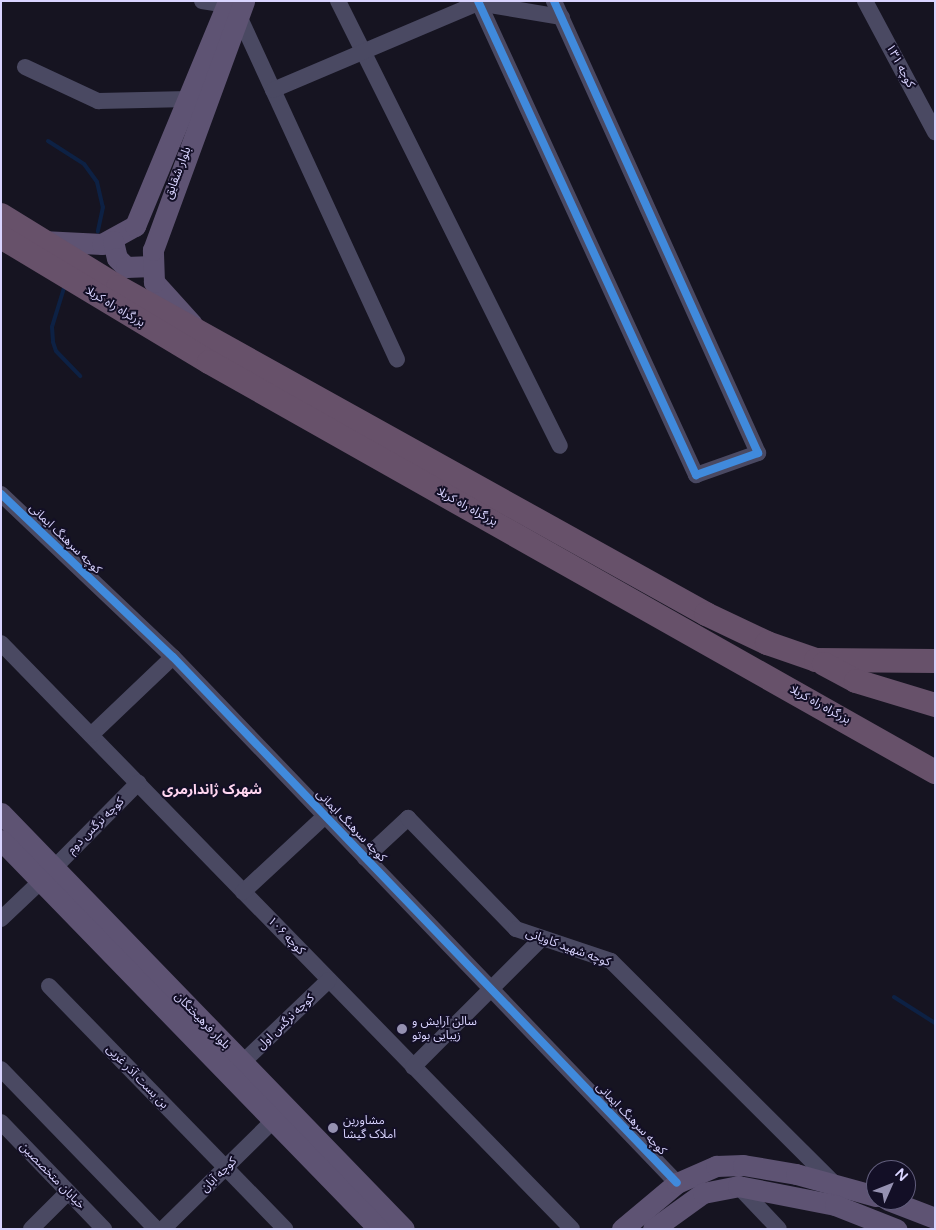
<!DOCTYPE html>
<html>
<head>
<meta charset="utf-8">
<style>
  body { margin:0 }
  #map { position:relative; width:936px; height:1230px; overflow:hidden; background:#161421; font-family:"Varela Round","Noto Sans Arabic",sans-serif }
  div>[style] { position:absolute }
  .stream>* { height:4px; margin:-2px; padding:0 2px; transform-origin:2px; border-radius:2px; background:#0d2144 }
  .minor>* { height:16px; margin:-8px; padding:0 8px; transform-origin:8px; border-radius:8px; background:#4a4962 }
  .major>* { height:21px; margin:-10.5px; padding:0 10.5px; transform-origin:10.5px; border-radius:10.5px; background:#5e5373 }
  .highway>* { height:24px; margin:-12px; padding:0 12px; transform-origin:12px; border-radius:12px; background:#67516a }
  .cycleway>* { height:8px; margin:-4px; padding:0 4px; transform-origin:4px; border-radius:4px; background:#408adc }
  .dots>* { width:14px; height:14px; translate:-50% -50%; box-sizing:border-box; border:2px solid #130f26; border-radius:50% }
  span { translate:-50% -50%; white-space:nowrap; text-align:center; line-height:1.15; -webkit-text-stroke:4px #130f26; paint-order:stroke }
  .street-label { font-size:12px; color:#d9d4ff }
  .poi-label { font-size:12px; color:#d9d4ff }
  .left { translate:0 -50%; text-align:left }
  .neighbourhood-label { font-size:14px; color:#ffd6f0; font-weight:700 }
  .frame { position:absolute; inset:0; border:2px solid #d9d4ff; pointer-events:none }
  .north { position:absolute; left:866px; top:1160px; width:50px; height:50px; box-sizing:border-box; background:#130f26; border:1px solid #625e7d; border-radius:50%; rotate:46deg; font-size:14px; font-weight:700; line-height:20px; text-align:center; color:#d9d4ff }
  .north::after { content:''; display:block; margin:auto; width:18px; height:22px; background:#9591b1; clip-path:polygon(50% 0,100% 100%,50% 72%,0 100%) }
</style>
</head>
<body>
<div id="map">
  <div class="stream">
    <i style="left:48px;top:141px;width:43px;rotate:32.6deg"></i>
    <i style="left:84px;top:164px;width:22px;rotate:54deg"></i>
    <i style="left:97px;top:182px;width:26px;rotate:77deg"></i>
    <i style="left:103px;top:207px;width:25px;rotate:102deg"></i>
    <i style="left:64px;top:288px;width:41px;rotate:107.1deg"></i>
    <i style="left:52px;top:327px;width:15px;rotate:86deg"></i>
    <i style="left:53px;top:342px;width:9px;rotate:72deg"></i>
    <i style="left:56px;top:351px;width:35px;rotate:46deg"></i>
    <i style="left:894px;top:997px;width:49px;rotate:32.4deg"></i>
  </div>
  <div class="minor">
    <i style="left:202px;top:1px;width:24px;rotate:9deg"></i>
    <i style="left:338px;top:1px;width:497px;rotate:63.5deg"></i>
    <i style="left:478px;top:1px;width:522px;rotate:65.3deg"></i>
    <i style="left:696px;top:475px;width:66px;rotate:-19.5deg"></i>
    <i style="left:758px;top:453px;width:496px;rotate:-114.3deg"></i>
    <i style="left:865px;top:1px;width:149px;rotate:61.9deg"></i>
    <i style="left:239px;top:16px;width:378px;rotate:65.3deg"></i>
    <i style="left:25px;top:67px;width:81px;rotate:25deg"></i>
    <i style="left:98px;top:101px;width:91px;rotate:-1.3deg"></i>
    <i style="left:273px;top:90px;width:223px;rotate:-23deg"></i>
    <i style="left:478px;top:3px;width:85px;rotate:9.5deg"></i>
    <i style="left:1px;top:494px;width:237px;rotate:43.5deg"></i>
    <i style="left:173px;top:657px;width:728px;rotate:46.22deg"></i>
    <i style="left:1px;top:643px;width:818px;rotate:45.74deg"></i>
    <i style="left:91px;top:735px;width:113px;rotate:-43.6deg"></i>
    <i style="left:365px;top:858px;width:59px;rotate:-42.9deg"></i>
    <i style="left:408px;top:818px;width:155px;rotate:45.8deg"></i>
    <i style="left:516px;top:929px;width:100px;rotate:18.6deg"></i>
    <i style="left:611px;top:961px;width:317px;rotate:44.9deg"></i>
    <i style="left:54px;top:868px;width:120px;rotate:-45.3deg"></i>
    <i style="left:243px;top:892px;width:112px;rotate:-42.8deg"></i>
    <i style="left:1px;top:919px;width:55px;rotate:-43.5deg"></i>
    <i style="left:49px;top:986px;width:339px;rotate:45.8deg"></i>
    <i style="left:242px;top:1063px;width:120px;rotate:-43.7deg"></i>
    <i style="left:413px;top:1067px;width:182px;rotate:-45deg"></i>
    <i style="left:1px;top:1069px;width:223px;rotate:45.9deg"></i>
    <i style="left:1px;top:1122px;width:149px;rotate:46.1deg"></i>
    <i style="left:738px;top:1186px;width:59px;rotate:46.4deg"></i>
    <i style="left:31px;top:1229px;width:52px;rotate:-45deg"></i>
    <i style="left:163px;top:1229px;width:156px;rotate:-44.5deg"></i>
  </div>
  <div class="major">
    <i style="left:42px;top:241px;width:60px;rotate:2.9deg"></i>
    <i style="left:102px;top:244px;width:38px;rotate:-29deg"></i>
    <i style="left:135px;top:226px;width:243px;rotate:-67.5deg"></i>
    <i style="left:113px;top:241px;width:17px;rotate:77deg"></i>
    <i style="left:117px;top:258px;width:13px;rotate:45deg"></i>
    <i style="left:126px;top:267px;width:26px;rotate:-2deg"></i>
    <i style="left:192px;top:324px;width:57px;rotate:-132.1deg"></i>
    <i style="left:154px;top:282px;width:32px;rotate:-92deg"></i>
    <i style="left:153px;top:250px;width:265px;rotate:-69.9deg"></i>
    <i style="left:1px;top:813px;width:579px;rotate:45.91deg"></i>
    <i style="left:1px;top:840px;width:542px;rotate:45.82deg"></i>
    <i style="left:888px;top:1200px;width:50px;rotate:21deg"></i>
    <i style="left:622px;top:1229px;width:72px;rotate:-39.9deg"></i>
    <i style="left:677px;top:1183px;width:43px;rotate:-23.6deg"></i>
    <i style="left:716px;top:1166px;width:27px;rotate:-2deg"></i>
    <i style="left:743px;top:1165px;width:54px;rotate:9.6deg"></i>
    <i style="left:796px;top:1174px;width:83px;rotate:15.4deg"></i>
    <i style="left:653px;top:1229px;width:62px;rotate:-35.8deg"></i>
    <i style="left:703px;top:1193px;width:36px;rotate:-11deg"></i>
    <i style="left:738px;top:1186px;width:99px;rotate:11.1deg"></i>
    <i style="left:835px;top:1205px;width:66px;rotate:21.5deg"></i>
  </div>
  <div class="highway">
    <i style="left:1px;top:215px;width:137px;rotate:31.6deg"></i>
    <i style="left:118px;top:287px;width:673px;rotate:29.08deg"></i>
    <i style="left:706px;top:614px;width:68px;rotate:25.4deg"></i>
    <i style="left:767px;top:643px;width:52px;rotate:19.1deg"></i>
    <i style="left:816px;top:660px;width:119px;rotate:0.5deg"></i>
    <i style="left:1px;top:237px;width:243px;rotate:31deg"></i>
    <i style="left:209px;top:362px;width:834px;rotate:29.46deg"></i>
    <i style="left:824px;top:664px;width:36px;rotate:28deg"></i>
    <i style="left:856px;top:681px;width:83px;rotate:16.9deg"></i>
  </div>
  <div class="cycleway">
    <i style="left:478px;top:1px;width:522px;rotate:65.3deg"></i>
    <i style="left:696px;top:475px;width:66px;rotate:-19.5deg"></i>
    <i style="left:758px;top:453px;width:496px;rotate:-114.3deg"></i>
    <i style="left:1px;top:494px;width:237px;rotate:43.5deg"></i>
    <i style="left:173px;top:657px;width:728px;rotate:46.22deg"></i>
  </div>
  <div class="dots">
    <i style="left:402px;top:1029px;background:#9591b1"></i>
    <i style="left:333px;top:1128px;background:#9591b1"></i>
  </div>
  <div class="street-label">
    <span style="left:900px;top:66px;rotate:62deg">کوچه ۱۳۱</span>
    <span style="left:178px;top:173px;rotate:-69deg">بلوار شقایق</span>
    <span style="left:115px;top:307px;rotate:31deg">بزرگراه راه کربلا</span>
    <span style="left:467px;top:507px;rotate:29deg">بزرگراه راه کربلا</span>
    <span style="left:65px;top:539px;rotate:44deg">کوچه سرهنگ ایمانی</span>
    <span style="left:820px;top:705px;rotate:29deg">بزرگراه راه کربلا</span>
    <span style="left:96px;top:826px;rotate:-45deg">کوچه نرگس دوم</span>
    <span style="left:351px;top:826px;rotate:46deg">کوچه سرهنگ ایمانی</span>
    <span style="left:286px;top:936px;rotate:46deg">کوچه ۱۰۶</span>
    <span style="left:568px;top:948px;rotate:20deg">کوچه شهید کاویانی</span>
    <span style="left:202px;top:1021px;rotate:46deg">بلوار فرهیختگان</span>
    <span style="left:286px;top:1022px;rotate:-44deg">کوچه نرگس اول</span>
    <span style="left:137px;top:1077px;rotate:46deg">بن بست آذر غربی</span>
    <span style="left:631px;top:1119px;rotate:46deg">کوچه سرهنگ ایمانی</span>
    <span style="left:219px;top:1175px;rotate:-44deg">کوچه آبان</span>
    <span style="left:52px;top:1176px;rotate:46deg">خیابان متخصصین</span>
  </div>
  <div class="poi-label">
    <span class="left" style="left:412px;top:1029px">سالن آرایش و<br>زیبایی بوتو</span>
    <span class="left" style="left:343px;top:1128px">مشاورین<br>املاک گیشا</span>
  </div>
  <div class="neighbourhood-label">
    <span style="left:212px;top:790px">شهرک ژاندارمری</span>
  </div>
  <div class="frame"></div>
  <div class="north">N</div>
</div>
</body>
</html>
